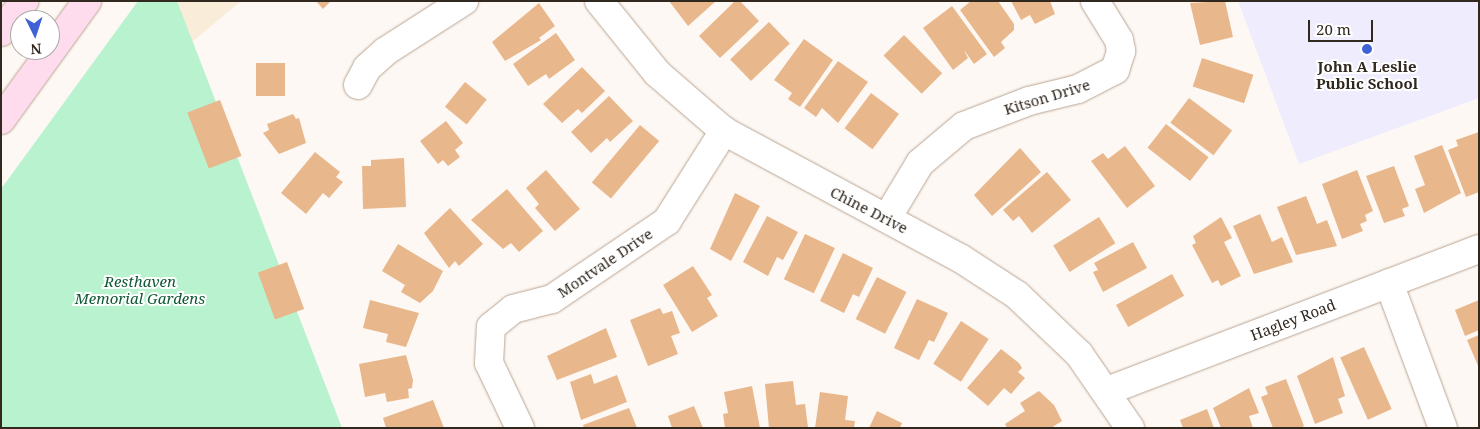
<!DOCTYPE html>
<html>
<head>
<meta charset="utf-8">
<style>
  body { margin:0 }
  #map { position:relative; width:1480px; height:429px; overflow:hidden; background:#fdf8f4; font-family:"Noto Serif",serif }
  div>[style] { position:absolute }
  .commercial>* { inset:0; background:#f9edd9 }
  .education>* { inset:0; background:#efecfe }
  .green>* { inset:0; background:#b8f2ce }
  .building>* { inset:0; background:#e9b78c; transform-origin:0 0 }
  .roads { filter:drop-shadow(0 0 1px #baa491) drop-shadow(0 0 1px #baa491) }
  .minor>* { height:28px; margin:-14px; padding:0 14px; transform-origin:14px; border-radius:14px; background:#fff }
  .major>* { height:28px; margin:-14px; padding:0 14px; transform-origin:14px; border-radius:14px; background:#fedbed }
  .dots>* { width:14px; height:14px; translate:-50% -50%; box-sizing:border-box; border:2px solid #fff; border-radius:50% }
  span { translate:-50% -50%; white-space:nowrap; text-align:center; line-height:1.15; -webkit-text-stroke:4px #fff; paint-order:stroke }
  .poi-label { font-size:15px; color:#312820; font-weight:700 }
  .street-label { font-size:15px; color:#312820 }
  .park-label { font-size:15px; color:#0f5836; font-style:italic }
  .frame { position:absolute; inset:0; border:2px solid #312820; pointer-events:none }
  .north { position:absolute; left:10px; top:10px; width:50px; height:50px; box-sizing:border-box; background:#fff; border:1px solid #ada9a6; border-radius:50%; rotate:176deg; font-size:14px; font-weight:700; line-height:20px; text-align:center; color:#312820 }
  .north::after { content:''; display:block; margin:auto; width:18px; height:22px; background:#3f63d5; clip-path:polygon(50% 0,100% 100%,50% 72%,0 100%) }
  .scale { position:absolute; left:1308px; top:20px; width:65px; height:22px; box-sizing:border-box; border:2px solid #312820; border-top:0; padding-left:6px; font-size:15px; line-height:18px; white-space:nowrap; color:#312820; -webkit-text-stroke:4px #fff; paint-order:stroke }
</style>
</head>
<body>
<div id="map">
  <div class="commercial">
    <i style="clip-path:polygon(177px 1px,241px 1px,192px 42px)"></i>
  </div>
  <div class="education">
    <i style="clip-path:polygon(1238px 1px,1479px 1px,1479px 98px,1299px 164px)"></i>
  </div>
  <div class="green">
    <i style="clip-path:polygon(138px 1px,177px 1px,342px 428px,1px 428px,1px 189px)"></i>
  </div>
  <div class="building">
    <i style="clip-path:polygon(316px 1px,331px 1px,323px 9px)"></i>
    <i style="clip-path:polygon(669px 1px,716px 1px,688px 26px)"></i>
    <i style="clip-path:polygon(735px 1px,740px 1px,759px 21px,720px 58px,699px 36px)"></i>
    <i style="clip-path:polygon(971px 1px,998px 1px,1014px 24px,1014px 30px,1001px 42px,1005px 48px,994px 57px,960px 10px)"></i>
    <i style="clip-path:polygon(1011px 1px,1050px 1px,1055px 14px,1035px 24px,1030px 15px,1021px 20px)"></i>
    <i style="clip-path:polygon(1225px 1px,1233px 37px,1200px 45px,1190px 3px)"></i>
    <i style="clip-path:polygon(539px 3px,555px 26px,539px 38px,541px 40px,505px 61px,492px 42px)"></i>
    <i style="clip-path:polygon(952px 6px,987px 54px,974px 64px,964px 50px,968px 58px,953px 70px,923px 28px)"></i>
    <i style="left:769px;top:22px;width:30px;height:54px;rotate:46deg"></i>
    <i style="clip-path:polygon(556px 33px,575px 60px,549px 79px,546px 74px,528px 86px,513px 64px)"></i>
    <i style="left:904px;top:35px;width:54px;height:29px;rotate:45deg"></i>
    <i style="clip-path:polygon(804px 39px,833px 60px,800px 107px,788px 99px,792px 93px,774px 80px)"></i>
    <i style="left:1202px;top:58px;width:54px;height:30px;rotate:18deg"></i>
    <i style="clip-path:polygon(838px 61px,868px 82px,838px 123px,822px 108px,816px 117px,804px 108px)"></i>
    <i style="left:256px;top:63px;width:29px;height:33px"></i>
    <i style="clip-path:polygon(582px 67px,605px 91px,582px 113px,578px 109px,562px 123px,543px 104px)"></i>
    <i style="left:465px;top:82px;width:28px;height:32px;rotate:39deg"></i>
    <i style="left:871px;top:93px;width:35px;height:44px;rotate:37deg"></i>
    <i style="clip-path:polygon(609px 96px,633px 121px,610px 142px,607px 138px,591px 153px,571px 132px)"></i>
    <i style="left:1189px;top:98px;width:54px;height:31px;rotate:37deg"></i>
    <i style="left:220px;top:100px;width:60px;height:35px;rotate:69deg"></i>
    <i style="clip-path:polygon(293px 114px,296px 119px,299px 118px,306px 143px,279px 154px,263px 133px,269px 130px,267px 124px)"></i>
    <i style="clip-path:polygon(446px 121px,463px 143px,455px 150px,460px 157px,448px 166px,443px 160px,438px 164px,420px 141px)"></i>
    <i style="left:1166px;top:124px;width:54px;height:30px;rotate:38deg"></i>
    <i style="left:640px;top:125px;width:25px;height:75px;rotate:40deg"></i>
    <i style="clip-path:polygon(1479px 132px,1479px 192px,1466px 197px,1448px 150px,1458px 146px,1456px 140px)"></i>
    <i style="clip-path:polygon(1442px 145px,1461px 193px,1424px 213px,1415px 189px,1425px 185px,1414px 156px)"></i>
    <i style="clip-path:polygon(1125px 146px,1155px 186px,1127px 208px,1091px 161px,1103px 153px,1108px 159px)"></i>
    <i style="clip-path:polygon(1020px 148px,1041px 172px,992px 216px,974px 195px)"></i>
    <i style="clip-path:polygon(315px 152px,340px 172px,336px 177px,343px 182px,329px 198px,323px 193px,306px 214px,281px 193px)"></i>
    <i style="clip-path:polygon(404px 158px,406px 207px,363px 209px,362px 166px,371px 166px,371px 160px)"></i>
    <i style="clip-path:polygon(1394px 166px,1409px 206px,1402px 209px,1405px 216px,1384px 223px,1366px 176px)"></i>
    <i style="clip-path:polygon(546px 170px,580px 209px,555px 231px,535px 208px,539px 204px,526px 188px)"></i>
    <i style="clip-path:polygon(1357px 170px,1373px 211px,1365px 215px,1367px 221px,1360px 224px,1363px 231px,1342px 239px,1322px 184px)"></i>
    <i style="clip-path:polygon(1047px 172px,1071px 200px,1032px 233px,1019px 216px,1013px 221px,1003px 210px)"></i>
    <i style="clip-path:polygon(507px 189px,543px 231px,519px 252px,511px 243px,503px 249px,471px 220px)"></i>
    <i style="clip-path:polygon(735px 193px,760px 206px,731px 261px,710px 249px)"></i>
    <i style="clip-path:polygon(1306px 196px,1317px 224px,1327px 220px,1337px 246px,1296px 255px,1277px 207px)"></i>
    <i style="clip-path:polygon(450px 208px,483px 244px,459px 266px,455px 261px,449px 268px,424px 233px)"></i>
    <i style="clip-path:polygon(1260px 214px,1272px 242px,1282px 237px,1293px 262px,1254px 274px,1233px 226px)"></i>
    <i style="clip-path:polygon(767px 216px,798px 232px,783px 260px,777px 257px,768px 276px,743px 262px)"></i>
    <i style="left:1099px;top:217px;width:31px;height:54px;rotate:58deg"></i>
    <i style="clip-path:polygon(1221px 217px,1232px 238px,1224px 242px,1241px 276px,1221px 286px,1218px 280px,1212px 283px,1192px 245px,1196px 243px,1193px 236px)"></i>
    <i style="left:805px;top:234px;width:33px;height:50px;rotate:25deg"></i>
    <i style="clip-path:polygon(1133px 242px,1147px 268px,1103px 292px,1093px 272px,1098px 270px,1094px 263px)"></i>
    <i style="clip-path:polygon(398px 244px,443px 271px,433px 291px,420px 303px,401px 292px,405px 285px,382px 271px)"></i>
    <i style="clip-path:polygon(843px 253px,873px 268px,859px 297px,853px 294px,844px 313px,820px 301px)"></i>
    <i style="left:287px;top:262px;width:50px;height:31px;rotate:70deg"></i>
    <i style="clip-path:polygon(693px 266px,712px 295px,707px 298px,718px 316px,692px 332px,663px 285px)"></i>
    <i style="left:1172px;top:274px;width:25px;height:64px;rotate:61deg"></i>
    <i style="left:877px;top:277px;width:33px;height:47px;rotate:27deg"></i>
    <i style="clip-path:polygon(917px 299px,948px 313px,934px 342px,929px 340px,919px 360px,894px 348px)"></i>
    <i style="clip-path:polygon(370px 300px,419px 313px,406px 347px,386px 342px,388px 334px,363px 328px)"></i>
    <i style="clip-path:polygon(1479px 300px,1479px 330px,1465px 336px,1455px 310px)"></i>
    <i style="clip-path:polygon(660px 308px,663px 314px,672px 311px,680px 333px,671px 336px,678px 354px,648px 366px,630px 320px)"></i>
    <i style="left:961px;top:321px;width:33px;height:51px;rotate:33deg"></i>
    <i style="clip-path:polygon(606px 328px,617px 357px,557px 380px,547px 356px)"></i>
    <i style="clip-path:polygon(1479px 335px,1479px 368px,1467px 340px)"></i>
    <i style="left:1364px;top:347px;width:68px;height:26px;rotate:66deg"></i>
    <i style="clip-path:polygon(1001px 349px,1019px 363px,1022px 368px,1018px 372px,1025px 378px,1011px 394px,1004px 388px,988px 406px,967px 388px)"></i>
    <i style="clip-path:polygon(406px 355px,413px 380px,412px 388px,408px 389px,409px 398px,387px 402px,385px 393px,365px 397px,359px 364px)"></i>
    <i style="clip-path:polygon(1333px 357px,1345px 396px,1338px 399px,1343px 413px,1315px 424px,1297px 376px)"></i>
    <i style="clip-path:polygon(591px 374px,594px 384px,617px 375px,627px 402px,581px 420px,570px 382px)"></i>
    <i style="clip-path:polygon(1286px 379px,1304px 426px,1300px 428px,1273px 428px,1261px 397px,1268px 394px,1265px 387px)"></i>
    <i style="clip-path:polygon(793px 381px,796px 405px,805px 404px,808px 427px,769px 428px,765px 384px)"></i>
    <i style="clip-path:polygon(752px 386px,760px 428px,725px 428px,723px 414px,728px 413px,724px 392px)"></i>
    <i style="clip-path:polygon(1249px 388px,1259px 413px,1249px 416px,1253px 428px,1221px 428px,1213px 408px)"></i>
    <i style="clip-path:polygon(1039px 391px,1054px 405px,1062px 421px,1051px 428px,1007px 428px,1005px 424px,1025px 411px,1020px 403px)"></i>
    <i style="clip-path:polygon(820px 392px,848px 396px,845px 420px,855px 421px,854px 428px,815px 428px)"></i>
    <i style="clip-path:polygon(433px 400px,444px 428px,386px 428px,383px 418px)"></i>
    <i style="clip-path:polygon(694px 406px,703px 428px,672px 428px,668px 416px)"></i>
    <i style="clip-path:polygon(629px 408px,637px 428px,584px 428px,583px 425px)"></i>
    <i style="clip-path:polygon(1207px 409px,1214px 428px,1183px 428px,1180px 420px)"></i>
    <i style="clip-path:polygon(877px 411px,902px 423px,900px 428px,869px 428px)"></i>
  </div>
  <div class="roads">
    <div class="minor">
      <i style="left:599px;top:1px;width:92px;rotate:51.1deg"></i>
      <i style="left:657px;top:73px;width:89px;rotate:40.9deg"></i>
      <i style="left:724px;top:131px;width:268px;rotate:28.3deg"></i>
      <i style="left:960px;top:258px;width:68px;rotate:33deg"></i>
      <i style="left:1017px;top:295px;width:86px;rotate:43.6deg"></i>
      <i style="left:1079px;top:354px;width:90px;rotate:55.4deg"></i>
      <i style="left:358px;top:85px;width:19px;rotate:-62deg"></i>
      <i style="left:367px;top:68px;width:25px;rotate:-42deg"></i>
      <i style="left:386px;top:51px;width:93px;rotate:-32.7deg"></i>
      <i style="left:887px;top:218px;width:64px;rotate:-59deg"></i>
      <i style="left:920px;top:163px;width:57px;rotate:-40.1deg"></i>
      <i style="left:964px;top:126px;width:70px;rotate:-21deg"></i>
      <i style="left:1029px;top:101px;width:50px;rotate:-13.8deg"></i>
      <i style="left:1078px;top:89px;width:42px;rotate:-27.2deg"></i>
      <i style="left:1115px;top:70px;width:20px;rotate:-72deg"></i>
      <i style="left:1121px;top:51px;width:11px;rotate:-100deg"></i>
      <i style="left:1119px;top:40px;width:46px;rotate:-121.6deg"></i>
      <i style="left:1389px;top:283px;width:155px;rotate:69.6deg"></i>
      <i style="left:1107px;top:391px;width:398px;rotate:-20.9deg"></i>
      <i style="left:520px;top:428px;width:72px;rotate:-115.5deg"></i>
      <i style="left:489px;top:363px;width:36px;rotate:-87deg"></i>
      <i style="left:491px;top:327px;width:28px;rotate:-39deg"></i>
      <i style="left:513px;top:309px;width:40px;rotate:-14.4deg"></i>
      <i style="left:552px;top:299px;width:139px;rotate:-34.1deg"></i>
      <i style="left:667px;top:221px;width:107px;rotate:-57.7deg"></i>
    </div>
    <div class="major">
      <i style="left:1px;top:32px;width:39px;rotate:-53deg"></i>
      <i style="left:1px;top:120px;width:147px;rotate:-54.1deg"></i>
    </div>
  </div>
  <div class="dots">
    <i style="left:1367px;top:49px;background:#3f63d5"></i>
  </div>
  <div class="poi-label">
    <span style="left:1367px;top:75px">John A Leslie<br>Public School</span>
  </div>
  <div class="street-label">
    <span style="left:1047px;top:97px;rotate:-17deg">Kitson Drive</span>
    <span style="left:869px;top:210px;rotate:27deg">Chine Drive</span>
    <span style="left:605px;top:263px;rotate:-34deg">Montvale Drive</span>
    <span style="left:1293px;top:320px;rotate:-21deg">Hagley Road</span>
  </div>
  <div class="park-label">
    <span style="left:140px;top:290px">Resthaven<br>Memorial Gardens</span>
  </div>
  <div class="frame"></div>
  <div class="north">N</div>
  <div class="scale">20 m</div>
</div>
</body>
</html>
